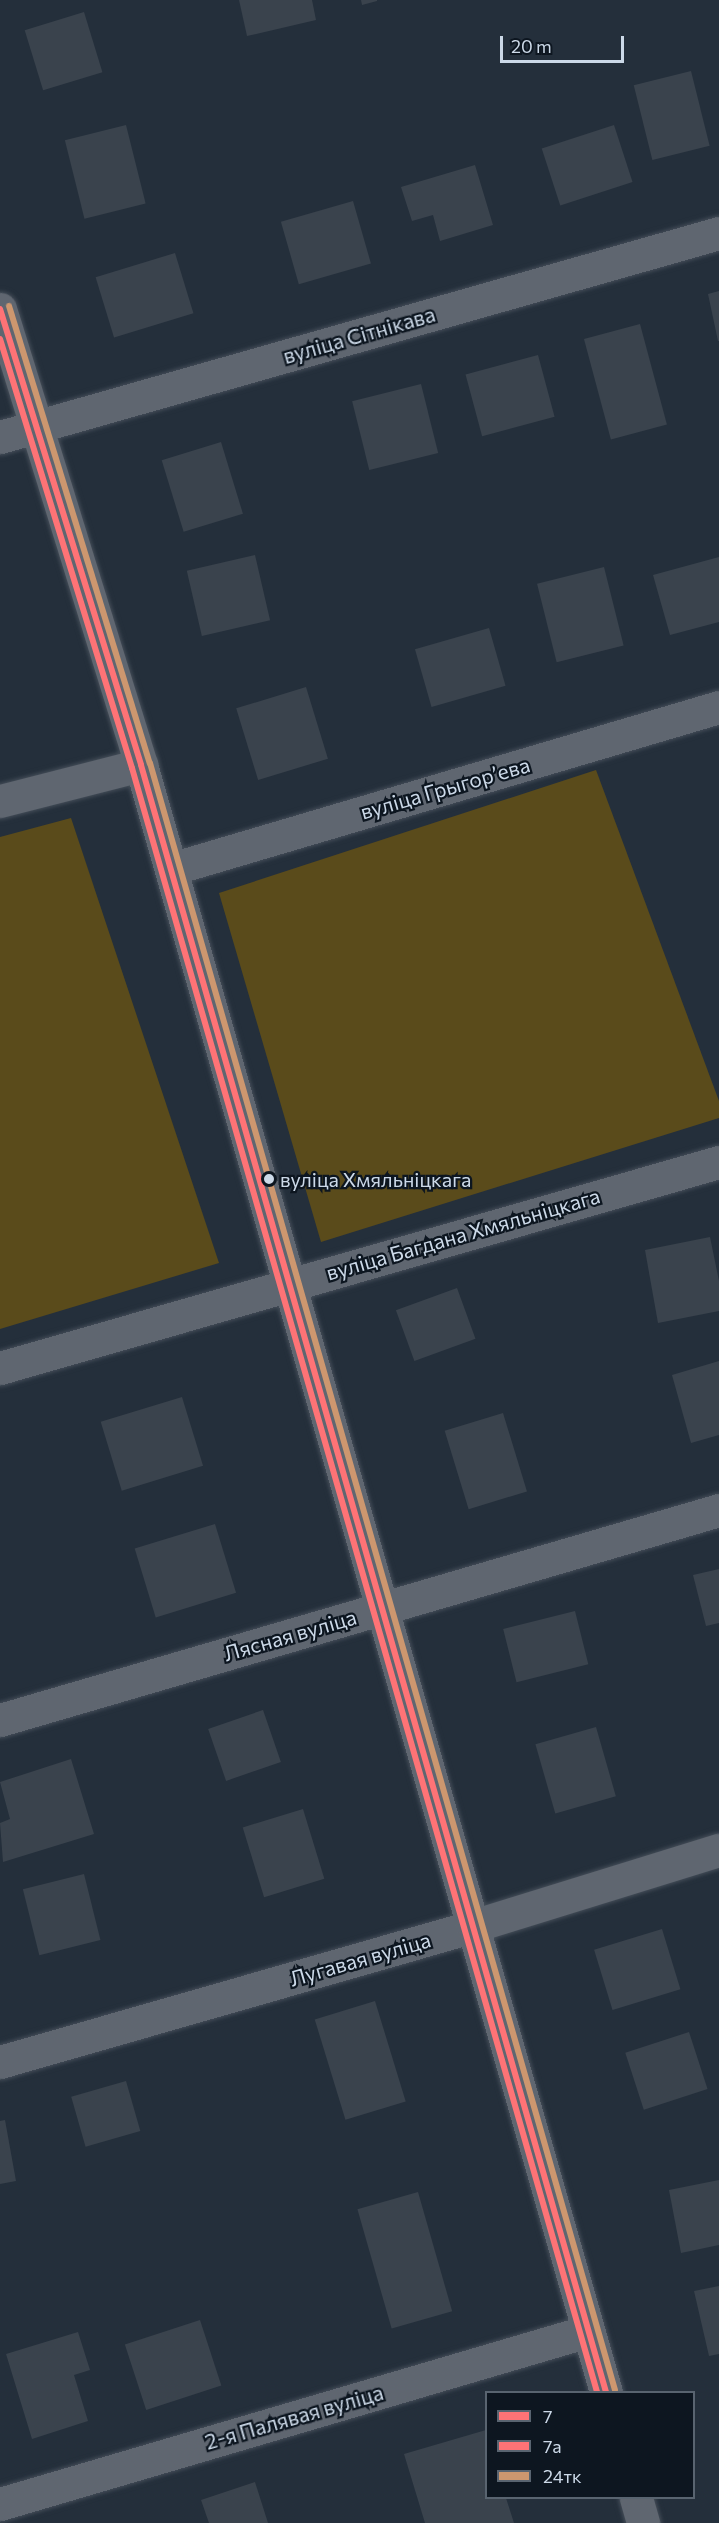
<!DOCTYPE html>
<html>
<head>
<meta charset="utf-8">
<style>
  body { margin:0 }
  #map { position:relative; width:719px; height:2523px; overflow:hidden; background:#242f3b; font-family:Commissioner,sans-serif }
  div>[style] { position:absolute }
  .green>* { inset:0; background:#5a4b1b }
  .building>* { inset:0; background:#3a434d; transform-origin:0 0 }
  .roads { filter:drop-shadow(0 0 2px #444d58) drop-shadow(0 0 2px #444d58) }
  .minor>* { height:33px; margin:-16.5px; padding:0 16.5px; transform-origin:16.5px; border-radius:16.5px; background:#5f6670 }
  .bus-1>* { height:6px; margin:-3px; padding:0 3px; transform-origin:3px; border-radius:3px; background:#fe7376 }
  .bus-2>* { height:6px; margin:-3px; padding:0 3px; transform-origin:3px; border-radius:3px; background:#fe7376 }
  .bus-3>* { height:6px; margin:-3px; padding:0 3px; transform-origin:3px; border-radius:3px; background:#cd976f }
  .dots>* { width:16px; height:16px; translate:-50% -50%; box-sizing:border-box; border:3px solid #0d1620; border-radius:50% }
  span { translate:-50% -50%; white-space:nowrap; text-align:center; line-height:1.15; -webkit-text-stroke:4.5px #0d1620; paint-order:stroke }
  .bus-label { font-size:20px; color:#ccd9e8 }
  .left { translate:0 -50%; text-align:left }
  .street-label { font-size:21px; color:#ccd9e8 }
  .legend { position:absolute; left:485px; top:2391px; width:210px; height:108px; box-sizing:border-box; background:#0d1620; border:2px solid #596470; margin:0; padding:8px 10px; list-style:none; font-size:18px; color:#ccd9e8 }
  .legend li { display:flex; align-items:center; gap:12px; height:30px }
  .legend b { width:30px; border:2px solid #596470 }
  .scale { position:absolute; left:500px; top:36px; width:124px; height:27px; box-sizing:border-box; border:3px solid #ccd9e8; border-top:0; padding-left:8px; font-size:18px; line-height:21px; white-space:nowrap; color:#ccd9e8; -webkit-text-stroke:4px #0d1620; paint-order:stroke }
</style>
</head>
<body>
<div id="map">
  <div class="green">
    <i style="clip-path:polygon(596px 770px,719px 1101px,719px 1118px,321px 1242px,219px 893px)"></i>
    <i style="clip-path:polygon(71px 818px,219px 1263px,0 1329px,0 837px)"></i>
  </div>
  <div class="building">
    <i style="clip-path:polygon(239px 0,312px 0,316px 20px,247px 36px)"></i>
    <i style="clip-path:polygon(361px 0,377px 0,377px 1px,362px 5px)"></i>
    <i style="left:84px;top:12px;width:63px;height:62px;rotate:73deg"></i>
    <i style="left:691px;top:71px;width:77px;height:59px;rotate:76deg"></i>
    <i style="left:126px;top:125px;width:81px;height:63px;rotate:76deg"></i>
    <i style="left:614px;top:125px;width:60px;height:76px;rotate:72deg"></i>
    <i style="clip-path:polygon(475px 165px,493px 225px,440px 241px,433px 215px,412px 221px,401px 187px)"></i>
    <i style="left:353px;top:201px;width:65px;height:75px;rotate:74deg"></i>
    <i style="left:175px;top:253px;width:63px;height:83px;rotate:73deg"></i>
    <i style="clip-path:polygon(719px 291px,719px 341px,718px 341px,708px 294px)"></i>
    <i style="left:640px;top:324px;width:104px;height:58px;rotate:75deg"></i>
    <i style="left:538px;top:355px;width:64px;height:75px;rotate:75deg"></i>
    <i style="left:421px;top:384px;width:71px;height:71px;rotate:76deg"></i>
    <i style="left:221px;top:442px;width:75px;height:62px;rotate:73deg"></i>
    <i style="left:255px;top:555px;width:67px;height:70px;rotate:77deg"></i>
    <i style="clip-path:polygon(719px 557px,719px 622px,670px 635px,653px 575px)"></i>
    <i style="left:604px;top:567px;width:81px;height:69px;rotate:76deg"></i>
    <i style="left:489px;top:628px;width:60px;height:77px;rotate:74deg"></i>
    <i style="left:306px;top:687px;width:75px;height:73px;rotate:73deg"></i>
    <i style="clip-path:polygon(710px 1237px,719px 1281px,719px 1311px,658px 1323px,645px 1250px)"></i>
    <i style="left:457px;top:1288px;width:54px;height:65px;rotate:70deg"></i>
    <i style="clip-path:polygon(719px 1361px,719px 1435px,691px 1443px,672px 1375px)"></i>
    <i style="left:182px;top:1397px;width:72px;height:85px;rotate:73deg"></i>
    <i style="left:503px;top:1413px;width:82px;height:61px;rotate:73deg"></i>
    <i style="left:215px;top:1524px;width:72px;height:84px;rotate:73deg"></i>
    <i style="clip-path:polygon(719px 1569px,719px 1623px,706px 1626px,693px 1575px)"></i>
    <i style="left:575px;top:1611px;width:55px;height:74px;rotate:76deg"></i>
    <i style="left:263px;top:1710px;width:55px;height:58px;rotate:71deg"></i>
    <i style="left:596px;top:1727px;width:72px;height:63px;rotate:74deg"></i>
    <i style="clip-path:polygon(71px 1759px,94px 1834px,3px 1862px,0 1823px,10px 1819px,0 1782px)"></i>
    <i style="left:303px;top:1809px;width:73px;height:63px;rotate:73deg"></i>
    <i style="left:84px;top:1874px;width:68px;height:63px;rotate:76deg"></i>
    <i style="left:662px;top:1929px;width:63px;height:71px;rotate:73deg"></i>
    <i style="left:375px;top:2001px;width:105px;height:63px;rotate:73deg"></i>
    <i style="left:689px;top:2032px;width:60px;height:67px;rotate:72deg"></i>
    <i style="left:126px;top:2081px;width:52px;height:57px;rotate:74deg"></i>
    <i style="clip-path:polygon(5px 2120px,16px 2181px,0 2184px,0 2121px)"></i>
    <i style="clip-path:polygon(719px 2180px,719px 2245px,681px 2253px,669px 2190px)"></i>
    <i style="left:418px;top:2192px;width:124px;height:63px;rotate:74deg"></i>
    <i style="clip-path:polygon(719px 2286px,719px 2354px,709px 2356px,694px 2291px)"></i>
    <i style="left:200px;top:2320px;width:69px;height:79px;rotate:72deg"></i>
    <i style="clip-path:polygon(78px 2332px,90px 2370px,74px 2375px,88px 2421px,32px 2439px,6px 2354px)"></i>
    <i style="clip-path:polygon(486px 2430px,486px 2498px,506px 2498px,514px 2523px,425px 2523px,404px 2454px)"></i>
    <i style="clip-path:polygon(255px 2482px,268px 2523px,209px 2523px,201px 2500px)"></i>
  </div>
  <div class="roads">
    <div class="minor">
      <i style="left:0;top:309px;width:477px;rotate:72.8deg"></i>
      <i style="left:141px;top:765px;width:1692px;rotate:74.05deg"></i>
      <i style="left:0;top:437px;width:747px;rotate:-15.84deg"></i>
      <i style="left:0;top:801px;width:146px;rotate:-14.3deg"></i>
      <i style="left:171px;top:869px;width:571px;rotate:-16.47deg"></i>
      <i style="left:0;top:1368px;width:748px;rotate:-15.99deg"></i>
      <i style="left:0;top:1720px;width:749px;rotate:-16.28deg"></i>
      <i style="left:0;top:2062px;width:492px;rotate:-16deg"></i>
      <i style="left:473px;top:1926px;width:257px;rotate:-17.2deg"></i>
      <i style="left:636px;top:2498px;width:26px;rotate:74deg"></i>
      <i style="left:0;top:2504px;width:613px;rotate:-16.39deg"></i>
    </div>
  </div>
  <div class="bus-1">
    <i style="left:0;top:309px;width:477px;rotate:72.8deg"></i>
    <i style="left:141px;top:765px;width:1692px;rotate:74.05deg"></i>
  </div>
  <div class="bus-2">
    <i style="left:0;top:339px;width:449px;rotate:72.9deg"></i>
    <i style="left:132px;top:768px;width:1689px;rotate:74.02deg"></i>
  </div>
  <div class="bus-3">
    <i style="left:9px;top:306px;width:478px;rotate:72.9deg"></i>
    <i style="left:150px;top:763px;width:1692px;rotate:74.05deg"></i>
  </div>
  <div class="dots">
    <i style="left:269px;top:1179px;background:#ccd9e8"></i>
  </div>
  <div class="bus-label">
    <span class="left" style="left:280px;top:1179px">вуліца Хмяльніцкага</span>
  </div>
  <div class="street-label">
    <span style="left:359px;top:335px;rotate:-16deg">вуліца Сітнікава</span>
    <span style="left:445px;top:788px;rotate:-16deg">вуліца Грыгорʼева</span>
    <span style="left:463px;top:1234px;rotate:-16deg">вуліца Багдана Хмяльніцкага</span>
    <span style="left:290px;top:1635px;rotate:-16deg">Лясная вуліца</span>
    <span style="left:360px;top:1959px;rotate:-16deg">Лугавая вуліца</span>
    <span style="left:294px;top:2417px;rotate:-16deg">2-я Палявая вуліца</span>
  </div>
  <ul class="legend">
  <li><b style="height:8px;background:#fe7376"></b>7</li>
  <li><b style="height:8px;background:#fe7376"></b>7а</li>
  <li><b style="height:8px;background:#cd976f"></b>24тк</li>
  </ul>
  <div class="scale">20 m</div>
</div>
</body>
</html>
